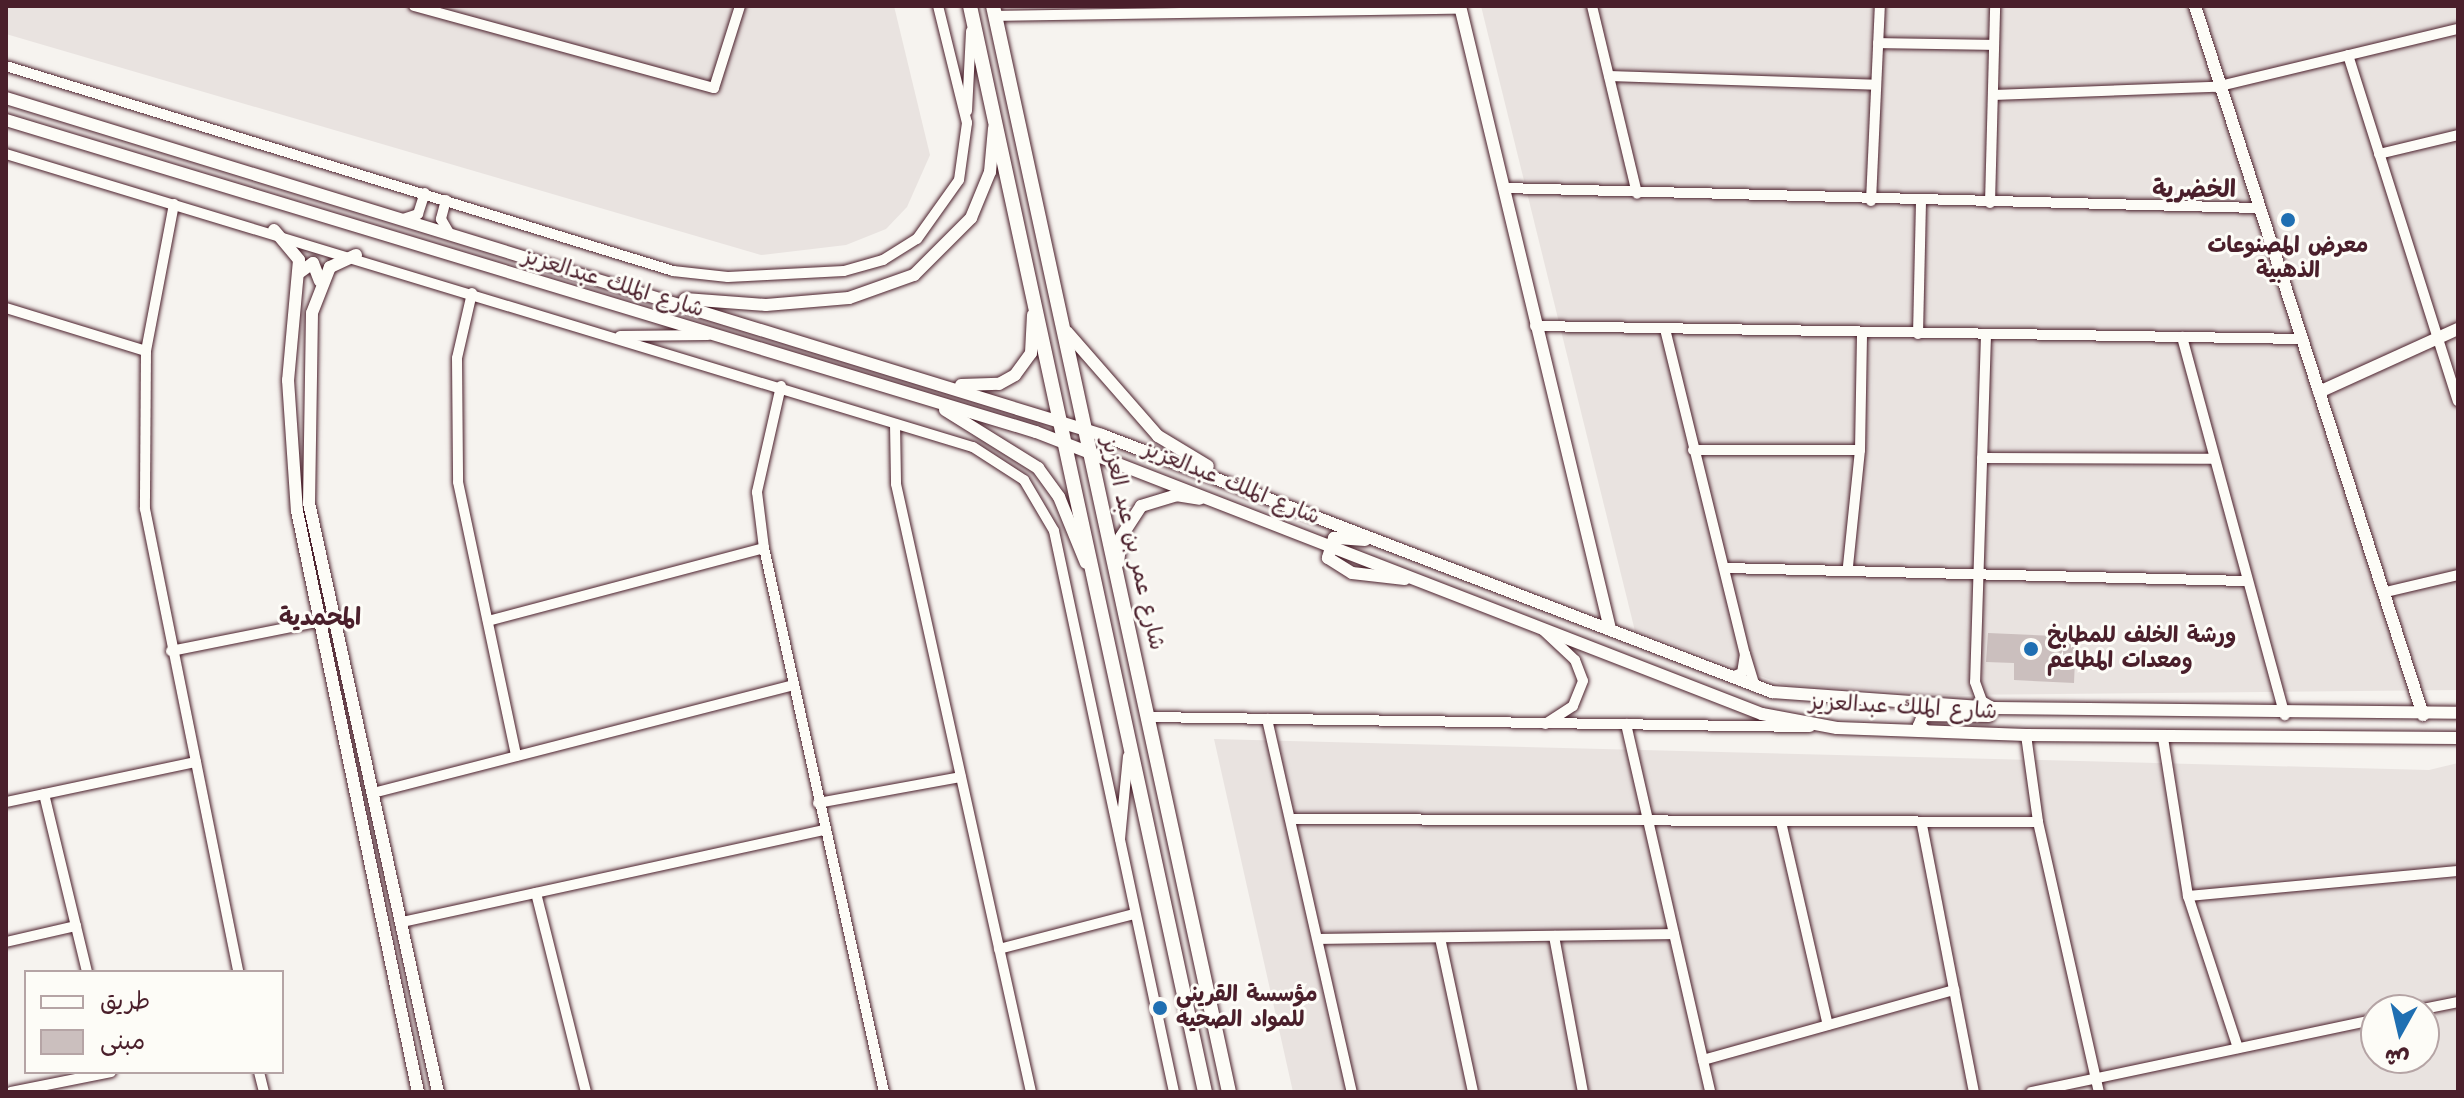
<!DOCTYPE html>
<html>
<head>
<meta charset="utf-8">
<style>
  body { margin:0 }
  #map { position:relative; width:2464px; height:1098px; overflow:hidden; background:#f6f3ef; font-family:Kalam,"Playpen Sans Arabic",sans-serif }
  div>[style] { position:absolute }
  .built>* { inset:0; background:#e9e3e0 }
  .building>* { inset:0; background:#cbbfbe }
  .roads { filter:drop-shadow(0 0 2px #4a1f2b) drop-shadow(0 0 2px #4a1f2b) }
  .minor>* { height:10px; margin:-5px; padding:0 5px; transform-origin:5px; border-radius:5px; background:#fdfcf7 }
  .tertiary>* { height:12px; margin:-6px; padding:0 6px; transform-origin:6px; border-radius:6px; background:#fdfcf7 }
  .secondary>* { height:14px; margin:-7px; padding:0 7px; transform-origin:7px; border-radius:7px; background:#fdfcf7 }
  .dots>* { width:22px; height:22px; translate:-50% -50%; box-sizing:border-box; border:4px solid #fdfcf7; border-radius:50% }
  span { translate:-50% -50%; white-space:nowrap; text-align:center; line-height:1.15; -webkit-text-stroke:6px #fdfcf7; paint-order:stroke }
  .poi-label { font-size:22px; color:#4a1f2b; font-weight:700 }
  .left { translate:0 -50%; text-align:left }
  .street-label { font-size:22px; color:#4a1f2b }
  .neighbourhood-label { font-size:24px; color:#4a1f2b; font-weight:700 }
  .frame { position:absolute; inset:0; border:8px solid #4a1f2b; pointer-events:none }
  .legend { position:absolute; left:24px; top:970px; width:260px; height:104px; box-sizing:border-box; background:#fdfcf7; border:2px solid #b5a4a5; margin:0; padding:10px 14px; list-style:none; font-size:24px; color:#4a1f2b }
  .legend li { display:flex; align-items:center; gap:16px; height:40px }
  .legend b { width:40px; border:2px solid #b5a4a5 }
  .north { position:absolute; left:2360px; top:994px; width:80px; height:80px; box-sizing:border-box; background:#fdfcf7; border:2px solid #b5a4a5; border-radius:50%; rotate:188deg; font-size:22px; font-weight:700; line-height:32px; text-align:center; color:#4a1f2b }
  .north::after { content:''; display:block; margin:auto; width:28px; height:36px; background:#1f6fb2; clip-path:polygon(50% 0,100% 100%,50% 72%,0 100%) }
</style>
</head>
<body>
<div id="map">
  <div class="built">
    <i style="clip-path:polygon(6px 6px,894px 6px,930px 155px,907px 207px,886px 229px,846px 245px,761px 255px,6px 34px)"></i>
    <i style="clip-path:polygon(1481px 6px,2458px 6px,2458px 690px,1945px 695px,1785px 685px,1635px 631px)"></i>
    <i style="clip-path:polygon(evenodd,1214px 739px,2429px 770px,2458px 763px,2458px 1092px,1293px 1092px,1214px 739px,2376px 1010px,2424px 1010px,2424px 1058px,2376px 1058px,2376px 1010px)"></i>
  </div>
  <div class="building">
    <i style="clip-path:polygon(1988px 633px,2076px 637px,2074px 683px,2014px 680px,2014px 663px,1986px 662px)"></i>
  </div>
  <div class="roads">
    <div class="minor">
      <i style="left:414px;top:6px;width:311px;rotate:15.3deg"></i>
      <i style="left:714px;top:88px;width:86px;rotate:-72.4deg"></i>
      <i style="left:1592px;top:6px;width:193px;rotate:76.5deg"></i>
      <i style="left:995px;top:16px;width:466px;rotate:-0.9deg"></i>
      <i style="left:1878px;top:43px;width:116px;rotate:1deg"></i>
      <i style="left:2348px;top:55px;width:363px;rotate:72.4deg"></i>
      <i style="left:6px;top:66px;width:698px;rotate:17.08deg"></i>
      <i style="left:673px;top:271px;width:55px;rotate:6.2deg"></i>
      <i style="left:728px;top:277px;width:116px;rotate:-3deg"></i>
      <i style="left:844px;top:271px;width:41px;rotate:-15.8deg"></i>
      <i style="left:883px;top:260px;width:40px;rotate:-32deg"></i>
      <i style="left:917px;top:239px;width:72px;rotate:-54.6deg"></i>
      <i style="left:959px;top:180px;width:58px;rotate:-82deg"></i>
      <i style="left:967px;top:123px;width:121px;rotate:-103.9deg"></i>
      <i style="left:1609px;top:76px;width:267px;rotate:1.9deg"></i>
      <i style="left:1993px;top:95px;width:223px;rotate:-2.1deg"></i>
      <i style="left:2216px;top:87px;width:249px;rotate:-13.5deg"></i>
      <i style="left:967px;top:111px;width:80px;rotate:-87.1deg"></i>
      <i style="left:6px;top:154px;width:1010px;rotate:16.86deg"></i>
      <i style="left:973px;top:447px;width:61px;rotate:32.9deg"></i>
      <i style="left:1024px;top:480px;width:59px;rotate:59.5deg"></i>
      <i style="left:1054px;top:531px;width:574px;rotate:77.93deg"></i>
      <i style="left:2379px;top:154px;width:81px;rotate:-13.5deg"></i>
      <i style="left:1504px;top:188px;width:753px;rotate:1.52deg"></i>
      <i style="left:446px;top:200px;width:20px;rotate:105deg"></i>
      <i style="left:441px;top:219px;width:16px;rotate:60deg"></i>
      <i style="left:1871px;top:201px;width:195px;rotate:-87.4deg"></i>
      <i style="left:1990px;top:203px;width:197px;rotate:-88.5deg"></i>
      <i style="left:174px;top:204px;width:150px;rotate:100.8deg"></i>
      <i style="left:146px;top:351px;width:158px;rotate:90.4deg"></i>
      <i style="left:145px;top:509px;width:472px;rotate:78.6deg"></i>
      <i style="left:403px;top:219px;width:16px;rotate:-18deg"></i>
      <i style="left:418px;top:214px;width:22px;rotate:-72deg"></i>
      <i style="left:472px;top:293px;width:67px;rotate:103deg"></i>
      <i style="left:457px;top:358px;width:124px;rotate:89.5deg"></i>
      <i style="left:458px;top:482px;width:280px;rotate:78deg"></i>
      <i style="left:6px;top:308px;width:146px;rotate:17.1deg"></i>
      <i style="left:1535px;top:326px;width:766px;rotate:0.97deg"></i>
      <i style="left:1665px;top:329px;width:335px;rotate:76.2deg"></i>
      <i style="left:1918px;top:334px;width:132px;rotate:-88.7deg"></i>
      <i style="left:1986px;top:335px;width:347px;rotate:91.8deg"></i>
      <i style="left:1975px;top:682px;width:20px;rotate:70deg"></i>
      <i style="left:1982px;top:701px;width:14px;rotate:30deg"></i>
      <i style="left:620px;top:336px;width:88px;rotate:-0.7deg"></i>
      <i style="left:2182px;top:337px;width:392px;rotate:74.8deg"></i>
      <i style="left:781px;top:386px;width:109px;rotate:102.8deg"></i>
      <i style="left:757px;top:492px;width:56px;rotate:82.9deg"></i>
      <i style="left:764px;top:548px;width:557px;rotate:77.56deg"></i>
      <i style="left:895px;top:424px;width:60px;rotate:89deg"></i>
      <i style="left:896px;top:484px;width:623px;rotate:77.48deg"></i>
      <i style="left:1693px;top:450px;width:167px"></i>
      <i style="left:1860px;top:450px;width:118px;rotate:95.9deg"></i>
      <i style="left:1860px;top:450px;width:118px;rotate:-89deg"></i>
      <i style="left:1982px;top:458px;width:232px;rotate:0.2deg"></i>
      <i style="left:1725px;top:568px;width:522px;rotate:1.43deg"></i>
      <i style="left:2386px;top:592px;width:74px;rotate:-13.3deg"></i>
      <i style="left:488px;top:621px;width:285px;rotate:-14.8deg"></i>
      <i style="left:1543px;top:630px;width:44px;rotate:43.2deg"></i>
      <i style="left:1575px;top:660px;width:22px;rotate:69deg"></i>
      <i style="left:1583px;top:681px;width:27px;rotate:112deg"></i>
      <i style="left:1573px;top:706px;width:33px;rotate:147deg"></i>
      <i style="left:171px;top:651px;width:153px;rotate:-11.3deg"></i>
      <i style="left:1731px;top:677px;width:12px;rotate:-20deg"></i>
      <i style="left:1742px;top:673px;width:19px;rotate:-81deg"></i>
      <i style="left:1745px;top:654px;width:34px;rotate:73deg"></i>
      <i style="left:1148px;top:717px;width:662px;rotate:0.87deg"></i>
      <i style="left:1267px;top:719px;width:383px;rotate:77.2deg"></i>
      <i style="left:1626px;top:724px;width:377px;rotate:77.1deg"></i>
      <i style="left:2026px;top:735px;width:88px;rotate:82.1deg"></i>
      <i style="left:2038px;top:822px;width:277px;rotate:77.3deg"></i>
      <i style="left:2163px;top:738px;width:160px;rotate:81deg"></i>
      <i style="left:2188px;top:896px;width:160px;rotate:71.8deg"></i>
      <i style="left:373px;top:793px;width:434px;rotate:-14.4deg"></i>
      <i style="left:44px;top:794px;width:183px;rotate:76.4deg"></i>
      <i style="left:6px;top:802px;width:194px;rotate:-11.9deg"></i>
      <i style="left:818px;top:803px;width:145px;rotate:-10.3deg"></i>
      <i style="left:1294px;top:819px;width:744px;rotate:0.23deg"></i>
      <i style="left:1781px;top:822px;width:208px;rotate:77deg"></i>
      <i style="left:1922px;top:825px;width:272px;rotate:79deg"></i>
      <i style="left:1120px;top:839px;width:83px;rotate:-84.5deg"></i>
      <i style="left:536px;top:893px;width:205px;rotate:75.9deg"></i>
      <i style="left:2188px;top:896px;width:271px;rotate:-5.3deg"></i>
      <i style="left:402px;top:922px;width:432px;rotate:-12.3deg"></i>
      <i style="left:1554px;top:936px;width:159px;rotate:79.5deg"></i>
      <i style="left:1440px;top:938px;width:157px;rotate:77.9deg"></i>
      <i style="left:1320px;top:939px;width:354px;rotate:-0.8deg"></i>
      <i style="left:6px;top:942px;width:72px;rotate:-12.9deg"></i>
      <i style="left:999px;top:949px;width:139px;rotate:-14.5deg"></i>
      <i style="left:2418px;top:1010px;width:41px;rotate:-11.3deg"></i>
      <i style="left:1703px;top:1060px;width:261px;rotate:-15.6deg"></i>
      <i style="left:259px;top:1072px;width:21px;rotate:76deg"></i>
      <i style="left:11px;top:1092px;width:102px;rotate:-11.3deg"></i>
      <i style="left:2031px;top:1092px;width:353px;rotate:-11.9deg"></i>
    </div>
    <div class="tertiary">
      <i style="left:1460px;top:6px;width:641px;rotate:76.46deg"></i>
      <i style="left:2195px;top:6px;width:745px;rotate:72.17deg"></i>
      <i style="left:6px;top:98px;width:1147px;rotate:17.09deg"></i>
      <i style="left:1102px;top:435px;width:718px;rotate:20.99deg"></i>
      <i style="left:1772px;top:692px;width:223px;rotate:4.1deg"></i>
      <i style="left:1994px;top:708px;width:464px;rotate:0.6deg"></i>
      <i style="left:6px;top:120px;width:1076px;rotate:16.85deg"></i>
      <i style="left:1036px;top:432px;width:779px;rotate:21.23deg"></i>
      <i style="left:1762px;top:714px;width:76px;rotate:10.6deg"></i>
      <i style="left:1837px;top:728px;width:189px;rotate:2.1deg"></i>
      <i style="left:2026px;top:735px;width:432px;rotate:0.4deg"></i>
      <i style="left:274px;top:230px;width:39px;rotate:50deg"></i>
      <i style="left:299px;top:260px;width:121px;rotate:95.2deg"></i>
      <i style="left:288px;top:380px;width:131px;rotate:86.1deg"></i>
      <i style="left:297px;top:511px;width:593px;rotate:78.24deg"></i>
      <i style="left:356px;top:255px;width:29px;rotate:155deg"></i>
      <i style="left:330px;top:267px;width:49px;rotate:111.4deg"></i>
      <i style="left:312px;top:313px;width:190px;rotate:90.9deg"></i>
      <i style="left:309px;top:503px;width:603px;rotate:77.65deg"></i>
      <i style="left:299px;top:273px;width:17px;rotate:-36deg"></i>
      <i style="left:313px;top:263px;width:19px;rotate:69deg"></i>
      <i style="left:685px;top:299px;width:81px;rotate:4.2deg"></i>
      <i style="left:766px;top:305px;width:83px;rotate:-4.8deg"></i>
      <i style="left:849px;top:298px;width:69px;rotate:-19.5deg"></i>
      <i style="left:914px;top:275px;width:81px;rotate:-45deg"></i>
      <i style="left:971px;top:218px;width:50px;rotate:-67.6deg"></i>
      <i style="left:990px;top:172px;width:44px;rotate:-84.8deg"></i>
      <i style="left:1067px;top:332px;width:138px;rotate:48.8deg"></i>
      <i style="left:1158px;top:436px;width:58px;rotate:31deg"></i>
      <i style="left:961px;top:385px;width:38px;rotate:-2deg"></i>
      <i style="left:999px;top:384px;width:18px;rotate:-29deg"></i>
      <i style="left:1015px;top:375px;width:27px;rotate:-54deg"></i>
      <i style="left:1031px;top:353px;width:38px;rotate:-87deg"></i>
      <i style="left:2319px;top:392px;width:153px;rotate:-24.4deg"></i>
      <i style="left:945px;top:410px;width:110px;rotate:31.9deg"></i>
      <i style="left:1038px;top:468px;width:36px;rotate:54deg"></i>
      <i style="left:1059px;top:497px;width:71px;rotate:67.8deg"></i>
      <i style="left:1365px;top:540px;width:31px;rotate:-176deg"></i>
      <i style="left:1334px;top:538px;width:21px;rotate:107deg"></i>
      <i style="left:1328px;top:558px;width:28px;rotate:32deg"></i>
      <i style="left:1352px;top:573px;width:53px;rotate:6.5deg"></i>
      <i style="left:1118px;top:563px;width:26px;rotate:-83deg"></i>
      <i style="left:1121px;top:537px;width:37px;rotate:-57deg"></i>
      <i style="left:1141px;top:506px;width:37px;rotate:-17deg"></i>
      <i style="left:1176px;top:495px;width:24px;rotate:9deg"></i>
      <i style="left:1926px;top:731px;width:9px;rotate:-144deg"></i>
      <i style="left:1919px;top:726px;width:12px;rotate:-70deg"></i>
      <i style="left:1923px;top:715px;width:66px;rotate:0.9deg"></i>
    </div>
    <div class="secondary">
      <i style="left:970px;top:6px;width:1111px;rotate:77.79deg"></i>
      <i style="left:993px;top:6px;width:1111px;rotate:77.74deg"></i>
    </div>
  </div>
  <div class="dots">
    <i style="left:2288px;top:220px;background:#1f6fb2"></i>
    <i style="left:2031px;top:649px;background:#1f6fb2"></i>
    <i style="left:1160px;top:1008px;background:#1f6fb2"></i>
  </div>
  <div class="poi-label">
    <span style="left:2288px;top:259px">معرض المصنوعات<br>الذهبية</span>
    <span class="left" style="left:2047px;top:649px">ورشة الخلف للمطابخ<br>ومعدات المطاعم</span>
    <span class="left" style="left:1176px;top:1008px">مؤسسة القريني<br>للمواد الصحيه</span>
  </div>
  <div class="street-label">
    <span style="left:613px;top:284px;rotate:17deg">شارع الملك عبدالعزيز</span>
    <span style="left:1231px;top:484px;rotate:22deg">شارع الملك عبدالعزيز</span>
    <span style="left:1132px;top:544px;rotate:77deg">شارع عمر بن عبد العزيز</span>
    <span style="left:1903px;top:708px;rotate:3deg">شارع الملك عبدالعزيز</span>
  </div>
  <div class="neighbourhood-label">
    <span style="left:2194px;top:191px">الخضرية</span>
    <span style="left:320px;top:619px">المحمدية</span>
  </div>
  <div class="frame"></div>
  <ul class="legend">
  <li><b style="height:10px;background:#fdfcf7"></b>طريق</li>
  <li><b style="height:22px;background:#cbbfbe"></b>مبنى</li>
  </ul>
  <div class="north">ش</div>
</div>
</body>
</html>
